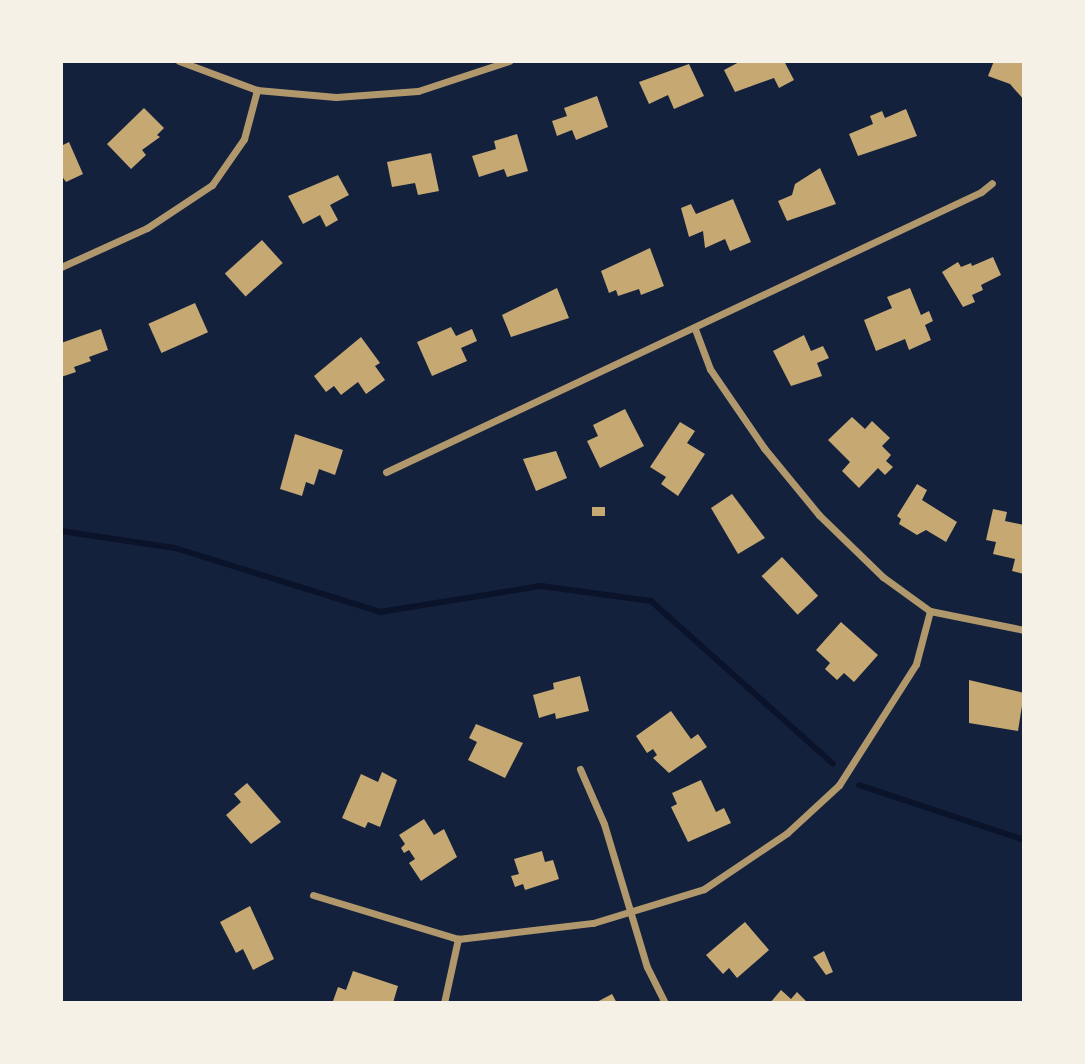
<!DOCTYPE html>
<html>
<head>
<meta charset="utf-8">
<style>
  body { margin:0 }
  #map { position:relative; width:1085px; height:1064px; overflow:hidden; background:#14213d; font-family:Spectral,serif }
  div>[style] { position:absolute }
  .stream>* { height:6px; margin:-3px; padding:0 3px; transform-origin:3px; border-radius:3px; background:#0b132b }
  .building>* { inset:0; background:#c6a872; transform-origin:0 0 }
  .minor>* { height:7px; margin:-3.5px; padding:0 3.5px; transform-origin:3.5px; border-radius:3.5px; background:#b1986c }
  span { translate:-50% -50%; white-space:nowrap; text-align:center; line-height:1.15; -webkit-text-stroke:7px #f6f1e7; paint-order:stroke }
  .frame { position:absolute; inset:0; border:63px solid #f6f1e7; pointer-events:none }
</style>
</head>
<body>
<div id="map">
  <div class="stream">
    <i style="left:61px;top:531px;width:115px;rotate:8.5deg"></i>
    <i style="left:175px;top:548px;width:215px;rotate:17.3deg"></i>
    <i style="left:380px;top:612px;width:163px;rotate:-9.2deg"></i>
    <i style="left:541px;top:586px;width:111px;rotate:7.8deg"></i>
    <i style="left:651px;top:601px;width:244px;rotate:41.8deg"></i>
    <i style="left:859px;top:785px;width:174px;rotate:18.4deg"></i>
  </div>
  <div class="building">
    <i style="clip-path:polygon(741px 61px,784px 61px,794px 80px,779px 88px,774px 78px,735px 92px,724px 70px)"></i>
    <i style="clip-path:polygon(994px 61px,1024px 61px,1024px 100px,1010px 84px,988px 76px)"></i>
    <i style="clip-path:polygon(689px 64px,704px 96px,674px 109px,668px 95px,649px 104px,639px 82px)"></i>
    <i style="clip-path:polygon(597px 96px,608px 127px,576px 140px,572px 130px,557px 136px,552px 121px,567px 116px,564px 108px)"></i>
    <i style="clip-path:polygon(144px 108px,164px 128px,157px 135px,160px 137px,142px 150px,146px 155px,131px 169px,107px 144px)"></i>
    <i style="clip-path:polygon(906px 109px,917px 136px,858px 156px,849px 134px,873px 124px,870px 116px,882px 111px,885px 118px)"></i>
    <i style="clip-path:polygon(517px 134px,528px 171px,507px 177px,504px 169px,479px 177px,472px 156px,496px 149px,494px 141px)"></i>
    <i style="clip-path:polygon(69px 142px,83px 174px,66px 182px,61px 175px,61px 146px)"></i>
    <i style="clip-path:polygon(431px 153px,439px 191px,418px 195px,415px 183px,392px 187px,387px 162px)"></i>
    <i style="clip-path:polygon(820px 168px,836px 204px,787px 221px,778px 201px,792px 195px,795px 184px)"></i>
    <i style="clip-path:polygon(338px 175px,349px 195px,330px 205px,338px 220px,326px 227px,320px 215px,303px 224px,288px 196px)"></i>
    <i style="clip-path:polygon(733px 199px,751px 242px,730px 251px,725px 239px,705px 248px,703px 231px,689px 237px,681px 208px,691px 204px,696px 214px)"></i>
    <i style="left:262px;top:240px;width:31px;height:50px;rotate:48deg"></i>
    <i style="clip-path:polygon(650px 248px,664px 286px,641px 295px,639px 289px,618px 296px,616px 290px,609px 293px,601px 271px)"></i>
    <i style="clip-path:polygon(993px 257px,1001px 275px,981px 285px,983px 290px,972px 295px,975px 302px,963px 307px,942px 272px,958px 262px,961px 267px,971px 263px,972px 266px)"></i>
    <i style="clip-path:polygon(557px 288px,569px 318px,511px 337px,502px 315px)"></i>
    <i style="clip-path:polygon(910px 288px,921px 315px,929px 311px,933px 321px,925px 325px,931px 340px,909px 350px,905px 339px,876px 351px,864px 320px,892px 308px,887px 297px)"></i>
    <i style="left:195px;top:303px;width:32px;height:51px;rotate:66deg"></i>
    <i style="clip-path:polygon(451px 327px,456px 336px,472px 329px,477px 341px,461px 348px,467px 361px,432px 376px,417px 342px)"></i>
    <i style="clip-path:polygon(101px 329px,108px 350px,89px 357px,91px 361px,74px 367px,76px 372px,61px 377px,61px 343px)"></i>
    <i style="clip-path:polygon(804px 335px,811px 351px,823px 346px,829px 358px,817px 363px,822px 376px,791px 386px,773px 351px)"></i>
    <i style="clip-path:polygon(361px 337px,380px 363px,375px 366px,385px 380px,366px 394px,358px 382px,341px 395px,334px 386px,326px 392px,314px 376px)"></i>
    <i style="clip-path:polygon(625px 409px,644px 446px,600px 468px,587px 441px,598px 436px,593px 425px)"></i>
    <i style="clip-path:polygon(852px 417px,865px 429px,872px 421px,890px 438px,882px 446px,891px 455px,886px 461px,893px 467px,885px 475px,878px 468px,859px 488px,842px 471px,850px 462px,828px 440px)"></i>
    <i style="clip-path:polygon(680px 422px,695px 431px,687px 443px,705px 454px,678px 496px,661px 484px,666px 477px,650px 467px)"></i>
    <i style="clip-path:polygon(295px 434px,343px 450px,335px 475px,319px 469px,314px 485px,306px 482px,302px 496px,280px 489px)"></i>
    <i style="clip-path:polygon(556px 451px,567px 478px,536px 491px,523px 459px)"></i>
    <i style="clip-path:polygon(917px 484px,927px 490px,922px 500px,957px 522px,946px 542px,926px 530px,917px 535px,899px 524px,901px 519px,897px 516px)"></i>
    <i style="clip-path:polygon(732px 494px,765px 538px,738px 554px,711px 508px)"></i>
    <i style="left:592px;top:507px;width:13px;height:9px"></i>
    <i style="clip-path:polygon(993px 509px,1007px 512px,1005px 521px,1024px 525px,1024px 574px,1012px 571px,1015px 559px,993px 554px,996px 542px,986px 540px)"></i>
    <i style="left:782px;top:557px;width:53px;height:28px;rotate:47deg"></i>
    <i style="clip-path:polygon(841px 622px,878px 655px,854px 682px,844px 673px,837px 680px,825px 669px,830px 663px,816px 650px)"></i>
    <i style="clip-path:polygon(580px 676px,589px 711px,556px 719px,555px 713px,539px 718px,533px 695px,554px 689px,553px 683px)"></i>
    <i style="clip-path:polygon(969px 680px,1024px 693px,1018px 731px,969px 723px)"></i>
    <i style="clip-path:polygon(671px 711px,691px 739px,698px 734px,707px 747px,669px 773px,653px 758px,657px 755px,653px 749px,647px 753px,636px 736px)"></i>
    <i style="clip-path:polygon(476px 724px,523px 743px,505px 778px,468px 760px,477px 742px,469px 738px)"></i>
    <i style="clip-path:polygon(382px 772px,397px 780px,380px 827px,368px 822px,365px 828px,342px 818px,361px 774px,378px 782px)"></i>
    <i style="clip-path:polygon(701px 780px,716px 812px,724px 808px,731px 823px,688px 842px,671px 807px,677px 804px,672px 793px)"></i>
    <i style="clip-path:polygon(247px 783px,281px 822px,251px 844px,226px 815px,241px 802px,234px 794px)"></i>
    <i style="clip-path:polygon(424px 819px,434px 835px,444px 829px,457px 857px,421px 881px,409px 863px,415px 859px,409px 850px,404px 853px,401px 848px,405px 844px,399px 835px)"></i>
    <i style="clip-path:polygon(542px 851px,545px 862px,553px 860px,559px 879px,525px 890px,523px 884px,515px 887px,511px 876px,519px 874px,514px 859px)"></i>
    <i style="clip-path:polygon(250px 906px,274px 959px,253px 970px,243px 949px,236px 953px,220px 922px)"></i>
    <i style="clip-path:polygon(745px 922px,769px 950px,737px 978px,729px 968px,723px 974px,706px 955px)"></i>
    <i style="clip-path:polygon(824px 951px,833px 972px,826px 975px,813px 957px)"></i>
    <i style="clip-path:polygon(353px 971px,398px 986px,393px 1003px,333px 1001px,338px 987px,346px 990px)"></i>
    <i style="clip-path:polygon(781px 990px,791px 999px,797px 992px,808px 1003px,770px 1003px)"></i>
    <i style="clip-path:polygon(612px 994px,617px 1003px,595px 1003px)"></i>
  </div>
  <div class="minor">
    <i style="left:179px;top:61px;width:83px;rotate:20.4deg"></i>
    <i style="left:257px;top:90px;width:79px;rotate:5.1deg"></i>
    <i style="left:336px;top:97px;width:82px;rotate:-4.2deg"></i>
    <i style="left:418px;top:91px;width:96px;rotate:-18.2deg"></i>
    <i style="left:61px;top:267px;width:94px;rotate:-24.4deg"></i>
    <i style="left:147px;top:228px;width:78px;rotate:-33.5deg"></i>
    <i style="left:212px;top:185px;width:56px;rotate:-55.2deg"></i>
    <i style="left:244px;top:139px;width:51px;rotate:-75.1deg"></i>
    <i style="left:695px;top:329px;width:43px;rotate:69.4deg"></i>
    <i style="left:710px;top:369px;width:96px;rotate:55.6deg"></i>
    <i style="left:764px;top:448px;width:87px;rotate:50.6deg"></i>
    <i style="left:819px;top:515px;width:89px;rotate:44.1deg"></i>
    <i style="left:883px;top:577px;width:58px;rotate:35.9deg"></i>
    <i style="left:930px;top:611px;width:96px;rotate:11.4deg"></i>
    <i style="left:386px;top:472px;width:658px;rotate:-25.2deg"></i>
    <i style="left:981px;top:192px;width:14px;rotate:-39deg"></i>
    <i style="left:580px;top:769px;width:60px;rotate:66.4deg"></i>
    <i style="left:604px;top:824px;width:149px;rotate:73.3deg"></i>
    <i style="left:647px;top:967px;width:40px;rotate:63.4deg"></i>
    <i style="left:313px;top:895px;width:152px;rotate:16.9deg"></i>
    <i style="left:458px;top:939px;width:136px;rotate:-6.8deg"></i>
    <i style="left:593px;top:923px;width:116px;rotate:-17deg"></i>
    <i style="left:704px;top:889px;width:100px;rotate:-34deg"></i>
    <i style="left:787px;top:833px;width:71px;rotate:-42.7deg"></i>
    <i style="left:839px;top:785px;width:143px;rotate:-57.5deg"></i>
    <i style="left:916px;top:664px;width:55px;rotate:-75.2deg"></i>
    <i style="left:444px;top:1003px;width:66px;rotate:-77.7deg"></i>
  </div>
  <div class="frame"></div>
</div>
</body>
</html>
